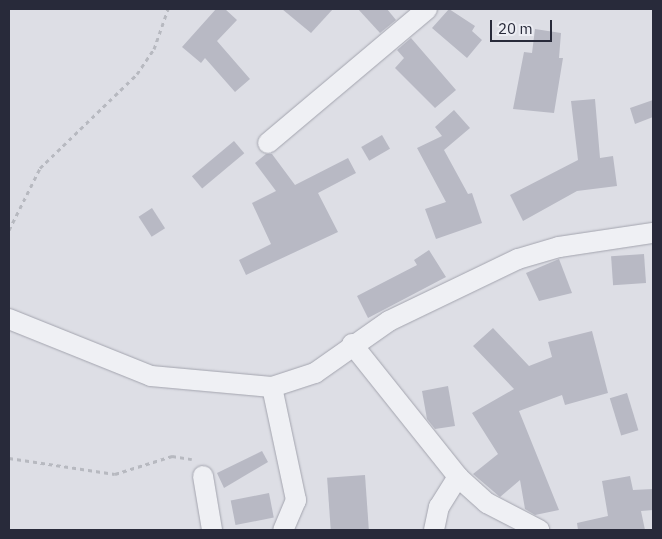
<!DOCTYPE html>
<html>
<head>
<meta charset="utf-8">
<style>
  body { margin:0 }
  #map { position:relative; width:662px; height:539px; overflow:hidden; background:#dddee5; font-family:"IBM Plex Sans",sans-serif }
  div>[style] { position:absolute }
  .building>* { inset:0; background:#b8b9c4; transform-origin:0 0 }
  .path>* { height:3px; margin-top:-1.5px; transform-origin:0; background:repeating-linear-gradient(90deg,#b7b9c0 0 4px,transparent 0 8px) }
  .roads { filter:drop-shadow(0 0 1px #a3a4ae) drop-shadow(0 0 1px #a3a4ae) }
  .street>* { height:20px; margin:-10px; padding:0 10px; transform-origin:10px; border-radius:10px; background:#eff0f4 }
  span { translate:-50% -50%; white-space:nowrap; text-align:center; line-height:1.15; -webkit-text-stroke:4.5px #ecedf3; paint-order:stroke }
  .frame { position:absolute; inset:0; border:10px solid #282a3a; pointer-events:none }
  .scale { position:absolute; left:490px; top:20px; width:62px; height:22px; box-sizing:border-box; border:2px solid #282a3a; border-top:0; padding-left:6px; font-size:15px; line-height:18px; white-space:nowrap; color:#282a3a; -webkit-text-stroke:4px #ecedf3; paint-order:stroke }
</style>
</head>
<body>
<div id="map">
  <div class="building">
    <i style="clip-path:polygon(216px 9px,225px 9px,237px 20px,217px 41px,250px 79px,235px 92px,205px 58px,201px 63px,182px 47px)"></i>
    <i style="clip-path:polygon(282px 9px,333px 9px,311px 33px)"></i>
    <i style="clip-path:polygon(358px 9px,387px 9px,396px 20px,380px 33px)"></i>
    <i style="clip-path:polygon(449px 9px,475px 26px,472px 31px,482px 40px,467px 58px,432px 28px)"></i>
    <i style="clip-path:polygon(535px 29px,561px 33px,559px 58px,563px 58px,554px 113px,513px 109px,524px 52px,532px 53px)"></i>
    <i style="clip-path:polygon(411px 38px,456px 90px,435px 108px,395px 68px,404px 58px,397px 50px)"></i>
    <i style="clip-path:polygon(595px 99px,600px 158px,613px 156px,617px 186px,577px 191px,523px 221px,510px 195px,578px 160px,571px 101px)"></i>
    <i style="clip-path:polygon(653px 100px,653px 117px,635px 124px,630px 108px)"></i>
    <i style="clip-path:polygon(454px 110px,470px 128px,444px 150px,468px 194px,472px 193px,482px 223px,436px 239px,425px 209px,446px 202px,417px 148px,442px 136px,435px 127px)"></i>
    <i style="left:382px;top:135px;width:16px;height:24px;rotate:60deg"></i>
    <i style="left:234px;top:141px;width:16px;height:55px;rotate:50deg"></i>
    <i style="clip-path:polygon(266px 154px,272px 154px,295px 185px,348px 158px,356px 173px,318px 193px,338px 232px,246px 275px,239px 260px,271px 244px,252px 203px,276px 191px,255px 163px)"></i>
    <i style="left:152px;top:208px;width:24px;height:16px;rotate:57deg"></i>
    <i style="clip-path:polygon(429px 250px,446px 277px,368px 318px,357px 296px,417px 265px,414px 260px)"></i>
    <i style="left:644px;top:254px;width:29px;height:33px;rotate:86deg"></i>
    <i style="clip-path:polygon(559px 259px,572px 293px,539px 301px,526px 273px)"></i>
    <i style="clip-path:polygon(493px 328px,529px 366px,552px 357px,548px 342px,592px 331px,608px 393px,565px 405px,562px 395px,519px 411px,559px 510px,535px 515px,525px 509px,520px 480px,500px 497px,473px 474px,498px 454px,472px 413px,514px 389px,473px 346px)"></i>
    <i style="clip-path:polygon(448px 386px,455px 426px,435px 429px,427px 419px,422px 391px)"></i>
    <i style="left:627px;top:393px;width:39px;height:18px;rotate:73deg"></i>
    <i style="clip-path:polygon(262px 451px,268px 462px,224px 488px,217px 473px)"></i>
    <i style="left:365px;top:475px;width:55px;height:38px;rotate:86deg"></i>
    <i style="clip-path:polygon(630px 476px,633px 490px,653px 489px,653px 510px,641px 511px,645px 530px,578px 530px,577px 523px,608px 516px,602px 481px)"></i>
    <i style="left:269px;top:493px;width:25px;height:39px;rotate:79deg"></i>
  </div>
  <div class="path">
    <i style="left:9px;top:230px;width:69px;rotate:-63.4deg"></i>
    <i style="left:40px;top:168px;width:135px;rotate:-44.1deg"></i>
    <i style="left:137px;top:74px;width:30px;rotate:-56deg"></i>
    <i style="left:154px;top:49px;width:42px;rotate:-70.7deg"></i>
    <i style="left:9px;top:458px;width:107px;rotate:8.6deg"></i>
    <i style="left:115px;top:474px;width:60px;rotate:-17.5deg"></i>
    <i style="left:172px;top:456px;width:20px;rotate:9deg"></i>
  </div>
  <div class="roads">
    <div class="street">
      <i style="left:268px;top:143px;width:208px;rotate:-40.1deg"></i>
      <i style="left:9px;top:319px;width:153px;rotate:21.9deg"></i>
      <i style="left:151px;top:376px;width:121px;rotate:5.2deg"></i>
      <i style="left:272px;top:387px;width:45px;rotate:-18deg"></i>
      <i style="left:315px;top:373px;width:90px;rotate:-35.1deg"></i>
      <i style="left:389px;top:321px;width:143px;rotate:-25.7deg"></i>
      <i style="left:518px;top:259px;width:43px;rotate:-16.3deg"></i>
      <i style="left:559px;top:247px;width:95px;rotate:-8.5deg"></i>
      <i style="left:352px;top:344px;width:170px;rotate:51.4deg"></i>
      <i style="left:458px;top:477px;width:39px;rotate:42deg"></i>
      <i style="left:487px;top:503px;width:59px;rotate:27.4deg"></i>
      <i style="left:272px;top:387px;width:116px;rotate:78deg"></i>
      <i style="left:296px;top:500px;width:33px;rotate:113deg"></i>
      <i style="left:203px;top:476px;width:55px;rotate:80.5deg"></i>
      <i style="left:434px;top:530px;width:24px;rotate:-78deg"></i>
      <i style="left:439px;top:507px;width:36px;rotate:-58deg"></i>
    </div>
  </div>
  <div class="frame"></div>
  <div class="scale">20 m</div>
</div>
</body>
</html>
